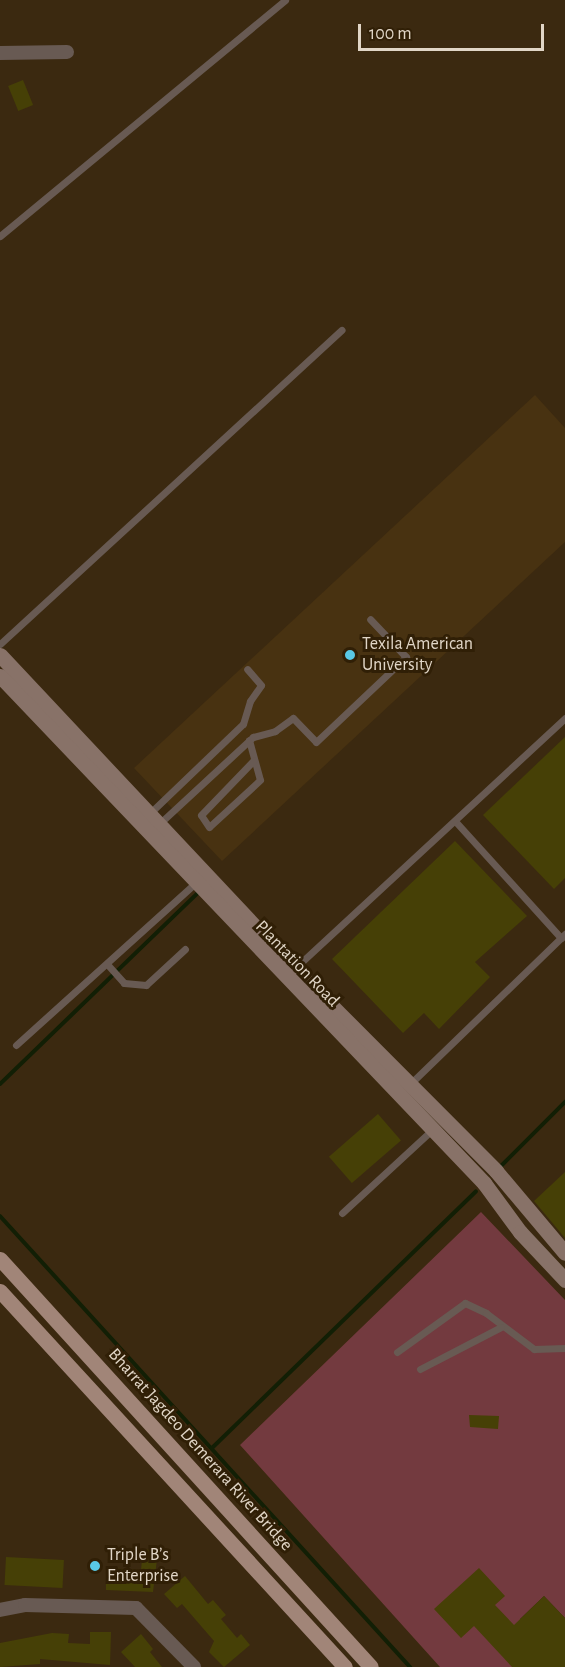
<!DOCTYPE html>
<html>
<head>
<meta charset="utf-8">
<style>
  body { margin:0 }
  #map { position:relative; width:565px; height:1667px; overflow:hidden; background:#3b2910; font-family:"Alegreya Sans",sans-serif }
  div>[style] { position:absolute }
  .built>* { inset:0; background:#483211 }
  .green>* { inset:0; background:#733a3f }
  .stream>* { height:4px; margin:-2px; padding:0 2px; transform-origin:2px; border-radius:2px; background:#121f05 }
  .building>* { inset:0; background:#464006; transform-origin:0 0 }
  .lane>* { height:7px; margin:-3.5px; padding:0 3.5px; transform-origin:3.5px; border-radius:3.5px; background:#685a53 }
  .street>* { height:14px; margin:-7px; padding:0 7px; transform-origin:7px; border-radius:7px; background:#685a53 }
  .secondary>* { height:15px; margin:-7.5px; padding:0 7.5px; transform-origin:7.5px; border-radius:7.5px; background:#887268 }
  .primary>* { height:15px; margin:-7.5px; padding:0 7.5px; transform-origin:7.5px; border-radius:7.5px; background:#a18578 }
  .dots>* { width:16px; height:16px; translate:-50% -50%; box-sizing:border-box; border:3px solid #301f06; border-radius:50% }
  span { translate:-50% -50%; white-space:nowrap; text-align:center; line-height:1.15; -webkit-text-stroke:6px #301f06; paint-order:stroke }
  .poi-label { font-size:18px; color:#e1d6c7 }
  .left { translate:0 -50%; text-align:left }
  .street-label { font-size:18px; color:#e1d6c7 }
  .scale { position:absolute; left:358px; top:24px; width:186px; height:27px; box-sizing:border-box; border:3px solid #e1d6c7; border-top:0; padding-left:8px; font-size:18px; line-height:21px; white-space:nowrap; color:#e1d6c7; -webkit-text-stroke:4px #301f06; paint-order:stroke }
</style>
</head>
<body>
<div id="map">
  <div class="built">
    <i style="clip-path:polygon(535px 395px,565px 428px,565px 542px,222px 861px,134px 768px)"></i>
  </div>
  <div class="green">
    <i style="clip-path:polygon(481px 1212px,565px 1300px,565px 1618px,544px 1596px,520px 1619px,565px 1667px,440px 1667px,240px 1445px)"></i>
  </div>
  <div class="stream">
    <i style="left:0;top:1084px;width:274px;rotate:-44deg"></i>
    <i style="left:501px;top:1166px;width:91px;rotate:-45deg"></i>
    <i style="left:0;top:1216px;width:610px;rotate:47.73deg"></i>
    <i style="left:212px;top:1448px;width:368px;rotate:-44.2deg"></i>
  </div>
  <div class="building">
    <i style="left:23px;top:80px;width:27px;height:16px;rotate:68deg"></i>
    <i style="clip-path:polygon(565px 737px,565px 878px,554px 889px,483px 815px)"></i>
    <i style="clip-path:polygon(455px 841px,527px 916px,475px 962px,490px 977px,439px 1029px,424px 1013px,403px 1033px,332px 959px)"></i>
    <i style="left:378px;top:1114px;width:35px;height:65px;rotate:49deg"></i>
    <i style="clip-path:polygon(565px 1172px,565px 1238px,534px 1201px)"></i>
    <i style="clip-path:polygon(469px 1415px,499px 1416px,498px 1429px,470px 1427px)"></i>
    <i style="clip-path:polygon(143px 1549px,158px 1551px,153px 1592px,106px 1590px,106px 1568px,141px 1570px)"></i>
    <i style="left:6px;top:1557px;width:58px;height:28px;rotate:3deg"></i>
    <i style="clip-path:polygon(479px 1568px,505px 1596px,495px 1605px,514px 1625px,544px 1596px,565px 1618px,565px 1667px,512px 1667px,474px 1626px,461px 1638px,434px 1609px)"></i>
    <i style="clip-path:polygon(185px 1576px,208px 1604px,213px 1600px,226px 1615px,221px 1619px,237px 1638px,241px 1634px,250px 1645px,224px 1667px,209px 1652px,214px 1641px,182px 1604px,177px 1608px,164px 1594px)"></i>
    <i style="clip-path:polygon(90px 1632px,111px 1632px,110px 1665px,40px 1659px,40px 1664px,0 1667px,0 1643px,52px 1633px,69px 1634px,68px 1643px,90px 1644px)"></i>
    <i style="clip-path:polygon(141px 1634px,153px 1649px,150px 1652px,162px 1667px,135px 1667px,121px 1652px)"></i>
  </div>
  <div class="lane">
    <i style="left:0;top:236px;width:370px;rotate:-39.6deg"></i>
    <i style="left:0;top:644px;width:464px;rotate:-42.6deg"></i>
    <i style="left:249px;top:740px;width:41px;rotate:74.6deg"></i>
    <i style="left:260px;top:780px;width:69px;rotate:137.3deg"></i>
    <i style="left:209px;top:827px;width:14px;rotate:-124deg"></i>
    <i style="left:201px;top:815px;width:76px;rotate:-46.1deg"></i>
    <i style="left:149px;top:814px;width:130px;rotate:-43.8deg"></i>
    <i style="left:243px;top:724px;width:24px;rotate:-73deg"></i>
    <i style="left:250px;top:701px;width:19px;rotate:-55deg"></i>
    <i style="left:261px;top:685px;width:21px;rotate:-131deg"></i>
    <i style="left:455px;top:821px;width:158px;rotate:47.8deg"></i>
    <i style="left:159px;top:824px;width:128px;rotate:-42.8deg"></i>
    <i style="left:253px;top:737px;width:23px;rotate:-15deg"></i>
    <i style="left:275px;top:731px;width:22px;rotate:-36deg"></i>
    <i style="left:293px;top:718px;width:33px;rotate:46deg"></i>
    <i style="left:316px;top:742px;width:124px;rotate:-43.4deg"></i>
    <i style="left:406px;top:657px;width:52px;rotate:-133.5deg"></i>
    <i style="left:107px;top:964px;width:25px;rotate:48deg"></i>
    <i style="left:124px;top:983px;width:22px;rotate:5deg"></i>
    <i style="left:146px;top:985px;width:53px;rotate:-42.7deg"></i>
    <i style="left:294px;top:969px;width:369px;rotate:-42.8deg"></i>
    <i style="left:16px;top:1045px;width:240px;rotate:-42.1deg"></i>
    <i style="left:410px;top:1084px;width:216px;rotate:-44.1deg"></i>
    <i style="left:342px;top:1213px;width:122px;rotate:-42.7deg"></i>
    <i style="left:397px;top:1352px;width:84px;rotate:-35.8deg"></i>
    <i style="left:465px;top:1303px;width:23px;rotate:25deg"></i>
    <i style="left:486px;top:1313px;width:60px;rotate:36.9deg"></i>
    <i style="left:534px;top:1349px;width:31px;rotate:-2deg"></i>
    <i style="left:420px;top:1369px;width:91px;rotate:-27.4deg"></i>
  </div>
  <div class="street">
    <i style="left:0;top:53px;width:67px;rotate:-0.9deg"></i>
    <i style="left:0;top:1610px;width:25px;rotate:-11deg"></i>
    <i style="left:25px;top:1605px;width:111px;rotate:1.5deg"></i>
    <i style="left:136px;top:1608px;width:83px;rotate:45.5deg"></i>
  </div>
  <div class="secondary">
    <i style="left:0;top:655px;width:431px;rotate:46.8deg"></i>
    <i style="left:295px;top:969px;width:285px;rotate:45.1deg"></i>
    <i style="left:496px;top:1171px;width:107px;rotate:49.9deg"></i>
    <i style="left:0;top:676px;width:701px;rotate:46.33deg"></i>
    <i style="left:484px;top:1183px;width:61px;rotate:53.7deg"></i>
    <i style="left:520px;top:1232px;width:66px;rotate:46.8deg"></i>
  </div>
  <div class="primary">
    <i style="left:0;top:1259px;width:551px;rotate:47.72deg"></i>
    <i style="left:0;top:1291px;width:510px;rotate:47.46deg"></i>
  </div>
  <div class="dots">
    <i style="left:350px;top:655px;background:#59c8e5"></i>
    <i style="left:95px;top:1566px;background:#59c8e5"></i>
  </div>
  <div class="poi-label">
    <span class="left" style="left:362px;top:655px">Texila American<br>University</span>
    <span class="left" style="left:107px;top:1566px">Triple B’s<br>Enterprise</span>
  </div>
  <div class="street-label">
    <span style="left:297px;top:964px;rotate:46deg">Plantation Road</span>
    <span style="left:200px;top:1450px;rotate:48deg">Bharrat Jagdeo Demerara River Bridge</span>
  </div>
  <div class="scale">100 m</div>
</div>
</body>
</html>
